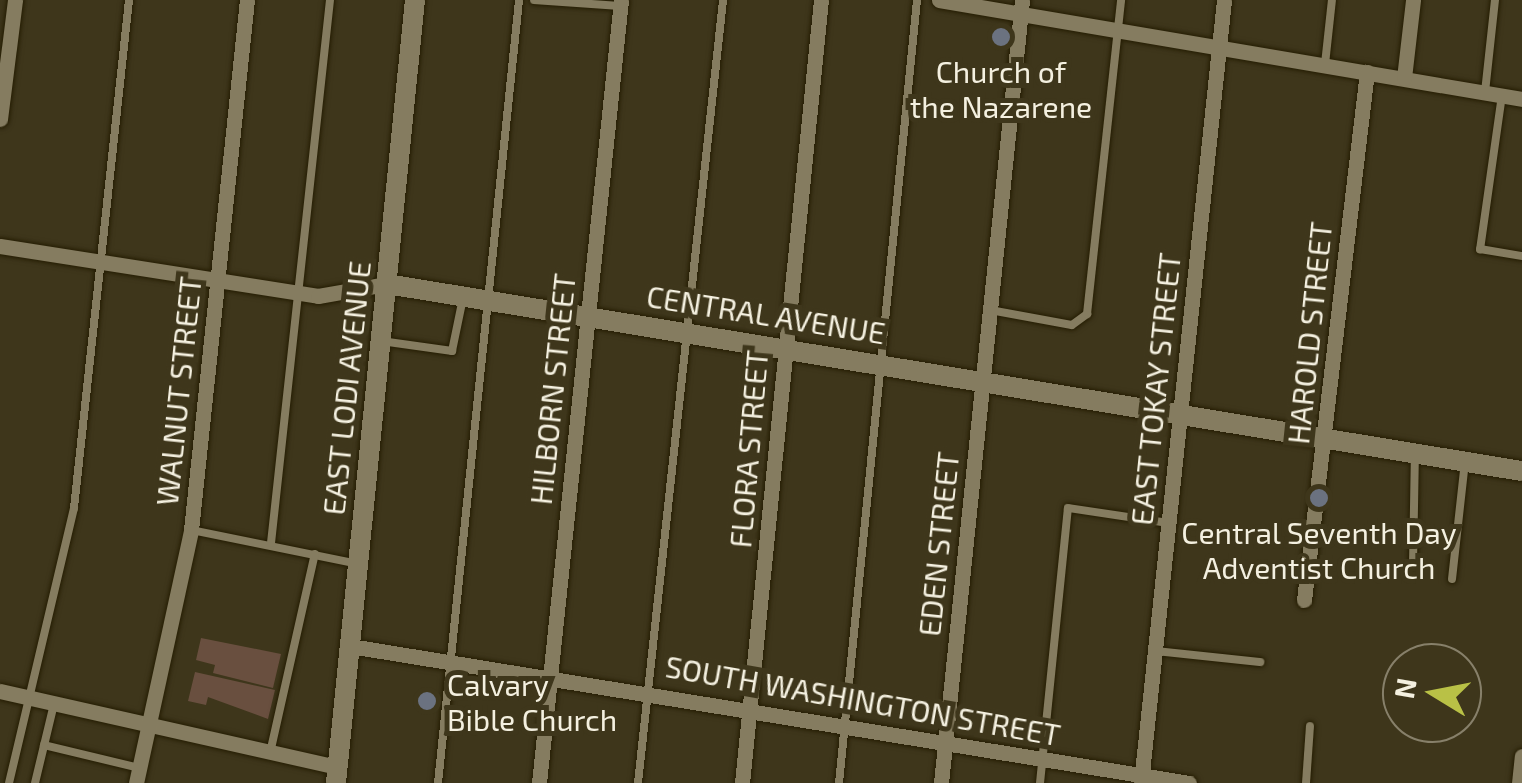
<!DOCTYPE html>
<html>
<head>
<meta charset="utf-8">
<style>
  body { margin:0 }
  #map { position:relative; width:1522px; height:783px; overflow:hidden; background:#3e361b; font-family:"Exo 2",sans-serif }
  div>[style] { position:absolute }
  .building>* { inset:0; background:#694f3f }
  .roads { filter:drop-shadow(0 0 2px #251d03) drop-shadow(0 0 2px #251d03) }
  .lane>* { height:8px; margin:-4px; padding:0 4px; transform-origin:4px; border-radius:4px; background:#857c60 }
  .street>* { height:15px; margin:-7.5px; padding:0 7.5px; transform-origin:7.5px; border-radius:7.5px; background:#857c60 }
  .secondary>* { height:20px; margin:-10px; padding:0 10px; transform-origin:10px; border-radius:10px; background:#857c60 }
  .dots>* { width:28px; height:28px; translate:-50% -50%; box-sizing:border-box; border:5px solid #3e361b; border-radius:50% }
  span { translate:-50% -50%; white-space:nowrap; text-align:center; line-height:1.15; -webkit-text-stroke:10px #3e361b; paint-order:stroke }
  .poi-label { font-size:30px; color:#f4f0e0 }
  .left { translate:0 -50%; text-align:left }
  .street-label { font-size:30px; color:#f4f0e0 }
  .north { position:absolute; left:1382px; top:643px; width:100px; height:100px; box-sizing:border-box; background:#3e361b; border:2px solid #87806a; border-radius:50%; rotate:280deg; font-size:28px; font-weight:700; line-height:40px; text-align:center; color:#f4f0e0 }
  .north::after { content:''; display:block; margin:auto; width:35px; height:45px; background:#b9c146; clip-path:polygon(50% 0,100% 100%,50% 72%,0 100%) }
</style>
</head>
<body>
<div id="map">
  <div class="building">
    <i style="clip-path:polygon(201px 638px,281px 654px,273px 688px,213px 673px,215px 665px,196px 660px)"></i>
    <i style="clip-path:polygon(195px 672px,275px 690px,268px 719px,208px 697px,206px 705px,188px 701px)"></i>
  </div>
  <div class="roads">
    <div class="lane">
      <i style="left:534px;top:0;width:86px;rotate:4deg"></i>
      <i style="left:1325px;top:64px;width:64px;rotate:-83.8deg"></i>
      <i style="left:1485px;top:92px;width:93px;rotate:-83.8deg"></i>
      <i style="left:1502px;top:95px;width:156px;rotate:98.1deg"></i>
      <i style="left:1480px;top:249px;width:43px;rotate:9.5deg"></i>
      <i style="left:990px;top:310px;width:83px;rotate:10.4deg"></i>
      <i style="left:1072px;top:325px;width:19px;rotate:-36deg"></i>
      <i style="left:1087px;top:314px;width:316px;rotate:-83.8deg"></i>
      <i style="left:381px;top:341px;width:72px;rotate:8deg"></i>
      <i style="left:452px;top:351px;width:54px;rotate:-78.3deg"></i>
      <i style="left:191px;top:530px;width:170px;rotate:11.5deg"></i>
      <i style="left:271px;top:543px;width:546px;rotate:-83.8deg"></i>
      <i style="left:1413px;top:564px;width:110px;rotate:-89deg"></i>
      <i style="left:1452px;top:579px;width:118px;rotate:-83.7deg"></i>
      <i style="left:1155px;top:651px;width:106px;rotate:6deg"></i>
      <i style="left:44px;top:745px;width:99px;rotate:13.5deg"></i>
      <i style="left:270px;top:753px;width:204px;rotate:-77.3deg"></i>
      <i style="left:9px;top:783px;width:283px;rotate:-76.7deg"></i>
      <i style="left:74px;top:508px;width:511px;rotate:-83.82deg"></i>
      <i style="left:35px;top:783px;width:81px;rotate:-76.5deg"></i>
      <i style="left:438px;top:783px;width:787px;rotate:-84.09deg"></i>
      <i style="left:638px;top:783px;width:788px;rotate:-83.8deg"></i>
      <i style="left:839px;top:783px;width:787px;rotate:-84.31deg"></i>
      <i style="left:1040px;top:783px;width:276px;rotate:-84.2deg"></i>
      <i style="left:1068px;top:508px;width:101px;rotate:8.5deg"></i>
      <i style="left:1306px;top:783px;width:57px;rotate:-86deg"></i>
    </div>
    <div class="street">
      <i style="left:939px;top:0;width:591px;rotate:9.64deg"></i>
      <i style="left:1404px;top:78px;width:79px;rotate:-83.4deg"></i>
      <i style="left:0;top:119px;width:120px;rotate:-82.8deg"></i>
      <i style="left:0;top:246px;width:322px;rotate:8.9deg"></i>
      <i style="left:318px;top:296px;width:70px;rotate:-9.9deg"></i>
      <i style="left:1304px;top:600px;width:532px;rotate:-83.2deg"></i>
      <i style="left:350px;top:646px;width:850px;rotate:9.27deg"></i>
      <i style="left:0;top:691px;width:346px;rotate:12.7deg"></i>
      <i style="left:1141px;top:782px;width:786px;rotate:-83.94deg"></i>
      <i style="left:136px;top:783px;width:259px;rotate:-77.7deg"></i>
      <i style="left:191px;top:530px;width:533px;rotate:-83.97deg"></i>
      <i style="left:539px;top:783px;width:787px;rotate:-84.02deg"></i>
      <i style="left:742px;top:783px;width:787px;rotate:-84.24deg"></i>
      <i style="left:941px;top:783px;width:787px;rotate:-84.09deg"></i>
      <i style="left:1519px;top:783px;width:27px;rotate:-84deg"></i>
    </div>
    <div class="secondary">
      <i style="left:387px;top:284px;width:1150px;rotate:9.36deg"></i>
      <i style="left:336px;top:783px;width:787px;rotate:-84.24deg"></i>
    </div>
  </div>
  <div class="dots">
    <i style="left:1001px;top:37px;background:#6b7280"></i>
    <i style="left:1319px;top:498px;background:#6b7280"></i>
    <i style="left:427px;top:701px;background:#6b7280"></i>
  </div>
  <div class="poi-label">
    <span style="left:1001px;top:88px">Church of<br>the Nazarene</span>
    <span style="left:1319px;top:549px">Central Seventh Day<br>Adventist Church</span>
    <span class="left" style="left:447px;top:701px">Calvary<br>Bible Church</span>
  </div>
  <div class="street-label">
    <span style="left:766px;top:314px;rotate:9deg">CENTRAL AVENUE</span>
    <span style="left:1309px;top:333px;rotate:-84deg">HAROLD STREET</span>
    <span style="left:346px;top:388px;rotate:-84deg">EAST LODI AVENUE</span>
    <span style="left:552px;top:389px;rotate:-84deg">HILBORN STREET</span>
    <span style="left:1155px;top:389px;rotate:-84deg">EAST TOKAY STREET</span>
    <span style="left:178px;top:391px;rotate:-84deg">WALNUT STREET</span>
    <span style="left:748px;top:449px;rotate:-85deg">FLORA STREET</span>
    <span style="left:938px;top:544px;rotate:-84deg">EDEN STREET</span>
    <span style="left:863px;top:700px;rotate:10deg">SOUTH WASHINGTON STREET</span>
  </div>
  <div class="north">N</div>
</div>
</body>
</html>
